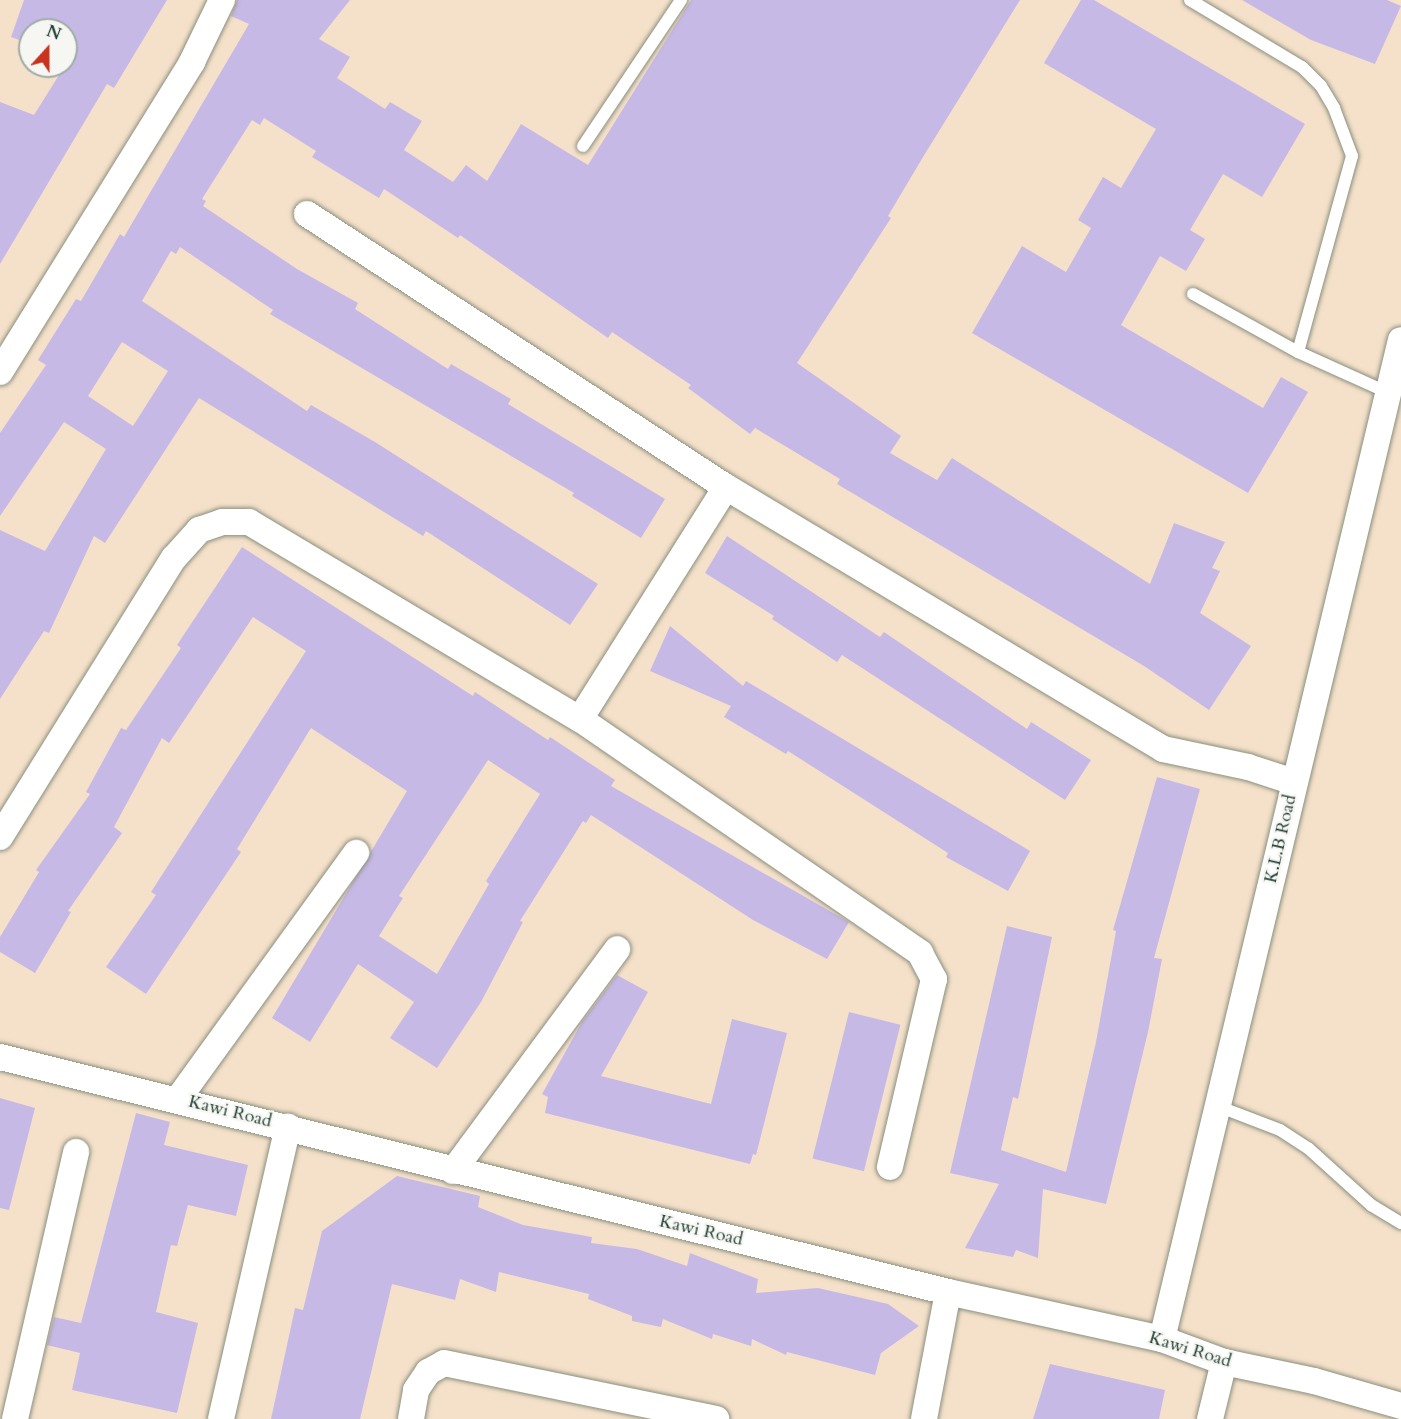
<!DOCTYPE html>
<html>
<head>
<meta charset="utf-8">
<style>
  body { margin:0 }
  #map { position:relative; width:1401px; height:1419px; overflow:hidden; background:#f5e1ca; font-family:Cardo,serif }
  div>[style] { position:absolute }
  .building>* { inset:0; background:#c7b9e6; transform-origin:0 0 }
  .roads { filter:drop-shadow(0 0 2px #8a8f7f) drop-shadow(0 0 2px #8a8f7f) }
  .lane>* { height:12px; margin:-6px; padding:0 6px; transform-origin:6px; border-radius:6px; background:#fff }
  .street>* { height:26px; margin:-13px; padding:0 13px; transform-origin:13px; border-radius:13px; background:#fff }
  span { translate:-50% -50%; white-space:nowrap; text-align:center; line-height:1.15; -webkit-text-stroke:4.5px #f6f6f2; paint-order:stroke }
  .street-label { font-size:18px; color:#1f3d34 }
  .north { position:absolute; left:18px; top:18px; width:60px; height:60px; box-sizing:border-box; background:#f6f6f2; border:2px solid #a0aca6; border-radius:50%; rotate:21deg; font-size:16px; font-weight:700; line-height:24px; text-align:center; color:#1f3d34 }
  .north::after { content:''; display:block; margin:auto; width:21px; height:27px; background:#c8321e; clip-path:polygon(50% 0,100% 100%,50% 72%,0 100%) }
</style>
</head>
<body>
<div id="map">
  <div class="building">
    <i style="clip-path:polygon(24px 0,167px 0,114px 88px,107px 84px,0 264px,0 102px,34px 115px,69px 59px,66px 57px,66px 30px,30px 30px,30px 44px,11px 37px)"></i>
    <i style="clip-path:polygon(evenodd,237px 0,350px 0,319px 39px,350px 57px,337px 78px,385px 109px,390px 102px,422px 121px,404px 150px,453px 182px,466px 165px,487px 181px,521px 124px,588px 165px,691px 0,1020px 0,923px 157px,888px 216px,891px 218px,797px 363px,901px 436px,890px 453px,937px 480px,952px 458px,1150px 584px,1174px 523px,1225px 542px,1212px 568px,1220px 571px,1200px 613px,1251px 646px,1209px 710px,1144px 666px,837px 484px,840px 479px,755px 428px,750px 434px,688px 388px,691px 385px,612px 332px,608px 338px,460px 235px,458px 238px,384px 189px,379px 198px,312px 157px,316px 151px,264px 118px,260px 125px,252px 120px,202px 199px,206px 201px,203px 206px,297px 269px,358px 303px,355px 309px,448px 369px,451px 364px,511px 399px,508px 404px,665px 499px,641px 538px,572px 496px,574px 493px,270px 314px,273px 310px,180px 247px,176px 254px,171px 251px,142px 301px,307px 411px,311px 405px,375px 442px,598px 584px,570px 625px,426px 531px,423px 536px,199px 398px,105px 543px,94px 536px,49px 633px,44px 631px,0 699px,0 530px,45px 551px,106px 449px,64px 422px,0 516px,0 433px,46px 365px,38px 360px,76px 299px,81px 301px,120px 234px,124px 237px,249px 24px,231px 16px,237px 0,122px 342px,168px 371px,133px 426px,88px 396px,122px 342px)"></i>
    <i style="clip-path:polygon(1081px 0,1094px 0,1305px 124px,1262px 197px,1223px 174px,1190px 230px,1205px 239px,1186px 271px,1160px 256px,1121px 325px,1263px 408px,1281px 377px,1308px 392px,1248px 493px,972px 333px,1022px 246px,1066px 272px,1091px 228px,1078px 220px,1103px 177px,1121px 188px,1156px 129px,1044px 63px)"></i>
    <i style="clip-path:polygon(1242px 0,1387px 0,1401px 6px,1375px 64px,1311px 40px)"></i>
    <i style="clip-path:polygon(727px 536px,880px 637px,884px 632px,1027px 729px,1031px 722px,1091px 760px,1065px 800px,842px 655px,837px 662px,772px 619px,774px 616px,705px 573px)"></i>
    <i style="clip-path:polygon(evenodd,242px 547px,473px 696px,475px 692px,548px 740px,550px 737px,615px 780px,611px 786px,849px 922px,827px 959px,753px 920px,591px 815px,586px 823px,583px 821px,520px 921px,523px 922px,481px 1002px,437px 1068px,390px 1038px,414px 1002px,358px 964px,310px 1042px,272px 1018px,407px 791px,311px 728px,237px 849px,241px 852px,146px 994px,106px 967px,156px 895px,151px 892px,306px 651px,253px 617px,169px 743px,162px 738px,114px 827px,122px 833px,68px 911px,71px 912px,35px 973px,0 952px,0 937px,39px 872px,36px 870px,90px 794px,86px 792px,121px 728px,126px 730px,181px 648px,177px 645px,242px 547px,488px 760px,540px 794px,486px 881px,489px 884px,437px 974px,379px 936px,403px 898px,399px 896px,488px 760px)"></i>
    <i style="clip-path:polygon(670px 626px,743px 686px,746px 681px,1030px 851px,1008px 891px,946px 857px,948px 853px,788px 751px,786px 754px,724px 717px,731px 706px,650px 671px)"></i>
    <i style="clip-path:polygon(1157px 777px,1200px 789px,1154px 958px,1162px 959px,1148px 1032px,1106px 1204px,1043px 1189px,1038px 1258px,1016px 1250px,1013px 1257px,965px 1248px,999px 1184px,950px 1173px,1007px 926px,1052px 937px,1018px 1099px,1013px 1097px,1001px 1150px,1066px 1172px,1096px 1042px,1116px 931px,1113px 930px)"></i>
    <i style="clip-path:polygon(617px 975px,648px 992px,601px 1076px,711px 1104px,732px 1019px,787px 1033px,756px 1155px,753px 1154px,750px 1164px,545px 1113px,548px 1097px,542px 1094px,582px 1022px)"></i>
    <i style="left:849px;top:1012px;width:53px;height:151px;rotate:14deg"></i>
    <i style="clip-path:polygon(0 1098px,35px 1108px,9px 1210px,0 1208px)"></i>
    <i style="clip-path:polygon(136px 1113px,170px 1122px,164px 1145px,248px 1165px,236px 1216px,188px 1205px,177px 1246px,171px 1245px,156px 1312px,198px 1323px,177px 1413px,72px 1390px,80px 1353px,47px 1345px,54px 1317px,81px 1323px)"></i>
    <i style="clip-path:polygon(397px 1176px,480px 1196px,478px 1207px,523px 1225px,592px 1237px,591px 1243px,637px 1249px,687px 1266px,690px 1253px,758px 1279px,756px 1293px,818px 1288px,888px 1304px,919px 1326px,881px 1353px,875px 1375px,787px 1352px,786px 1355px,752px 1339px,751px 1346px,713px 1334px,712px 1339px,663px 1319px,661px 1327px,632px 1321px,632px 1316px,588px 1299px,589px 1294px,499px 1272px,496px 1292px,460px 1279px,455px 1300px,392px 1284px,360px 1419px,271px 1419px,295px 1308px,303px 1310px,322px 1231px)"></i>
    <i style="clip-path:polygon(1050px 1364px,1165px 1390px,1159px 1419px,1033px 1419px)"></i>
  </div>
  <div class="roads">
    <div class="lane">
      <i style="left:1190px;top:0;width:131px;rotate:30.9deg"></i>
      <i style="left:1302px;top:67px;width:27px;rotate:45deg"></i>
      <i style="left:1321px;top:86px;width:26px;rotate:59deg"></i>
      <i style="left:1334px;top:108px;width:51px;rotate:69.4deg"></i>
      <i style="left:1352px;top:156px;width:203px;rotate:105.4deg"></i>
      <i style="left:1298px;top:352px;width:100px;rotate:24.3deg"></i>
      <i style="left:583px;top:146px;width:176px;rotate:-56.1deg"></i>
      <i style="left:1193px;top:294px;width:120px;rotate:28.9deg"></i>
      <i style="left:1220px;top:1107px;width:64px;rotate:21deg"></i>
      <i style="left:1280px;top:1130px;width:33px;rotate:33deg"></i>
      <i style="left:1308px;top:1148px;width:85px;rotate:42.1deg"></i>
      <i style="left:1371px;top:1205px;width:35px;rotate:31deg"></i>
    </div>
    <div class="street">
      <i style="left:307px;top:214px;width:500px;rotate:33.09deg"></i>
      <i style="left:726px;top:487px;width:510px;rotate:30.94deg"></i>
      <i style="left:1163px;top:749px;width:87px;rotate:12deg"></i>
      <i style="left:1248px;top:767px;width:48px;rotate:18.1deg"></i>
      <i style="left:0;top:372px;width:365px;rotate:-58.2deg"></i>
      <i style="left:192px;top:62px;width:69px;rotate:-64.2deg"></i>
      <i style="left:580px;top:719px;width:274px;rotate:-57.8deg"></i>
      <i style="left:0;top:837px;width:329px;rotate:-58.1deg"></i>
      <i style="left:174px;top:558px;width:38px;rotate:-48deg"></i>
      <i style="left:199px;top:530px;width:24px;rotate:-19deg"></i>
      <i style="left:222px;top:522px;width:27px"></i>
      <i style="left:249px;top:522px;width:385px;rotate:30.8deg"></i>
      <i style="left:580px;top:719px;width:413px;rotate:34.5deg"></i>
      <i style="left:920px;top:953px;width:30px;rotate:62deg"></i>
      <i style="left:934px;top:979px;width:193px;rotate:103.2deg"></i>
      <i style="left:0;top:1057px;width:977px;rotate:13.92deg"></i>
      <i style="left:948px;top:1292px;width:219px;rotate:12.4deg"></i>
      <i style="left:1162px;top:1339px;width:66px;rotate:20.4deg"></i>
      <i style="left:1224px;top:1362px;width:92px;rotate:11.9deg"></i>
      <i style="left:1314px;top:1381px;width:91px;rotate:16deg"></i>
      <i style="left:178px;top:1099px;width:304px;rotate:-54.1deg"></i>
      <i style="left:453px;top:1171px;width:276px;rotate:-53.5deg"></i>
      <i style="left:1162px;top:1339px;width:1027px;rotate:-76.55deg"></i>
      <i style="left:15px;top:1419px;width:274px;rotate:-77.1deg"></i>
      <i style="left:221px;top:1419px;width:300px;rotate:-77.1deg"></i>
      <i style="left:411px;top:1419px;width:29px;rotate:-80deg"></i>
      <i style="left:416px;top:1390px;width:22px;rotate:-56deg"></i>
      <i style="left:428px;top:1372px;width:18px;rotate:-29deg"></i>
      <i style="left:444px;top:1363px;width:278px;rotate:11.6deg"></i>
      <i style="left:924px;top:1419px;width:129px;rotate:-79.3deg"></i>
      <i style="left:1210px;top:1419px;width:59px;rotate:-76.2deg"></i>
    </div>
  </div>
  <div class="street-label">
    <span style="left:1281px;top:839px;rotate:-77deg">K.L.B Road</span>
    <span style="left:230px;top:1112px;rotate:14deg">Kawi Road</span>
    <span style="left:701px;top:1231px;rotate:13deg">Kawi Road</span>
    <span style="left:1190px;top:1350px;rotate:17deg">Kawi Road</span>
  </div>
  <div class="north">N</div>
</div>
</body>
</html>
